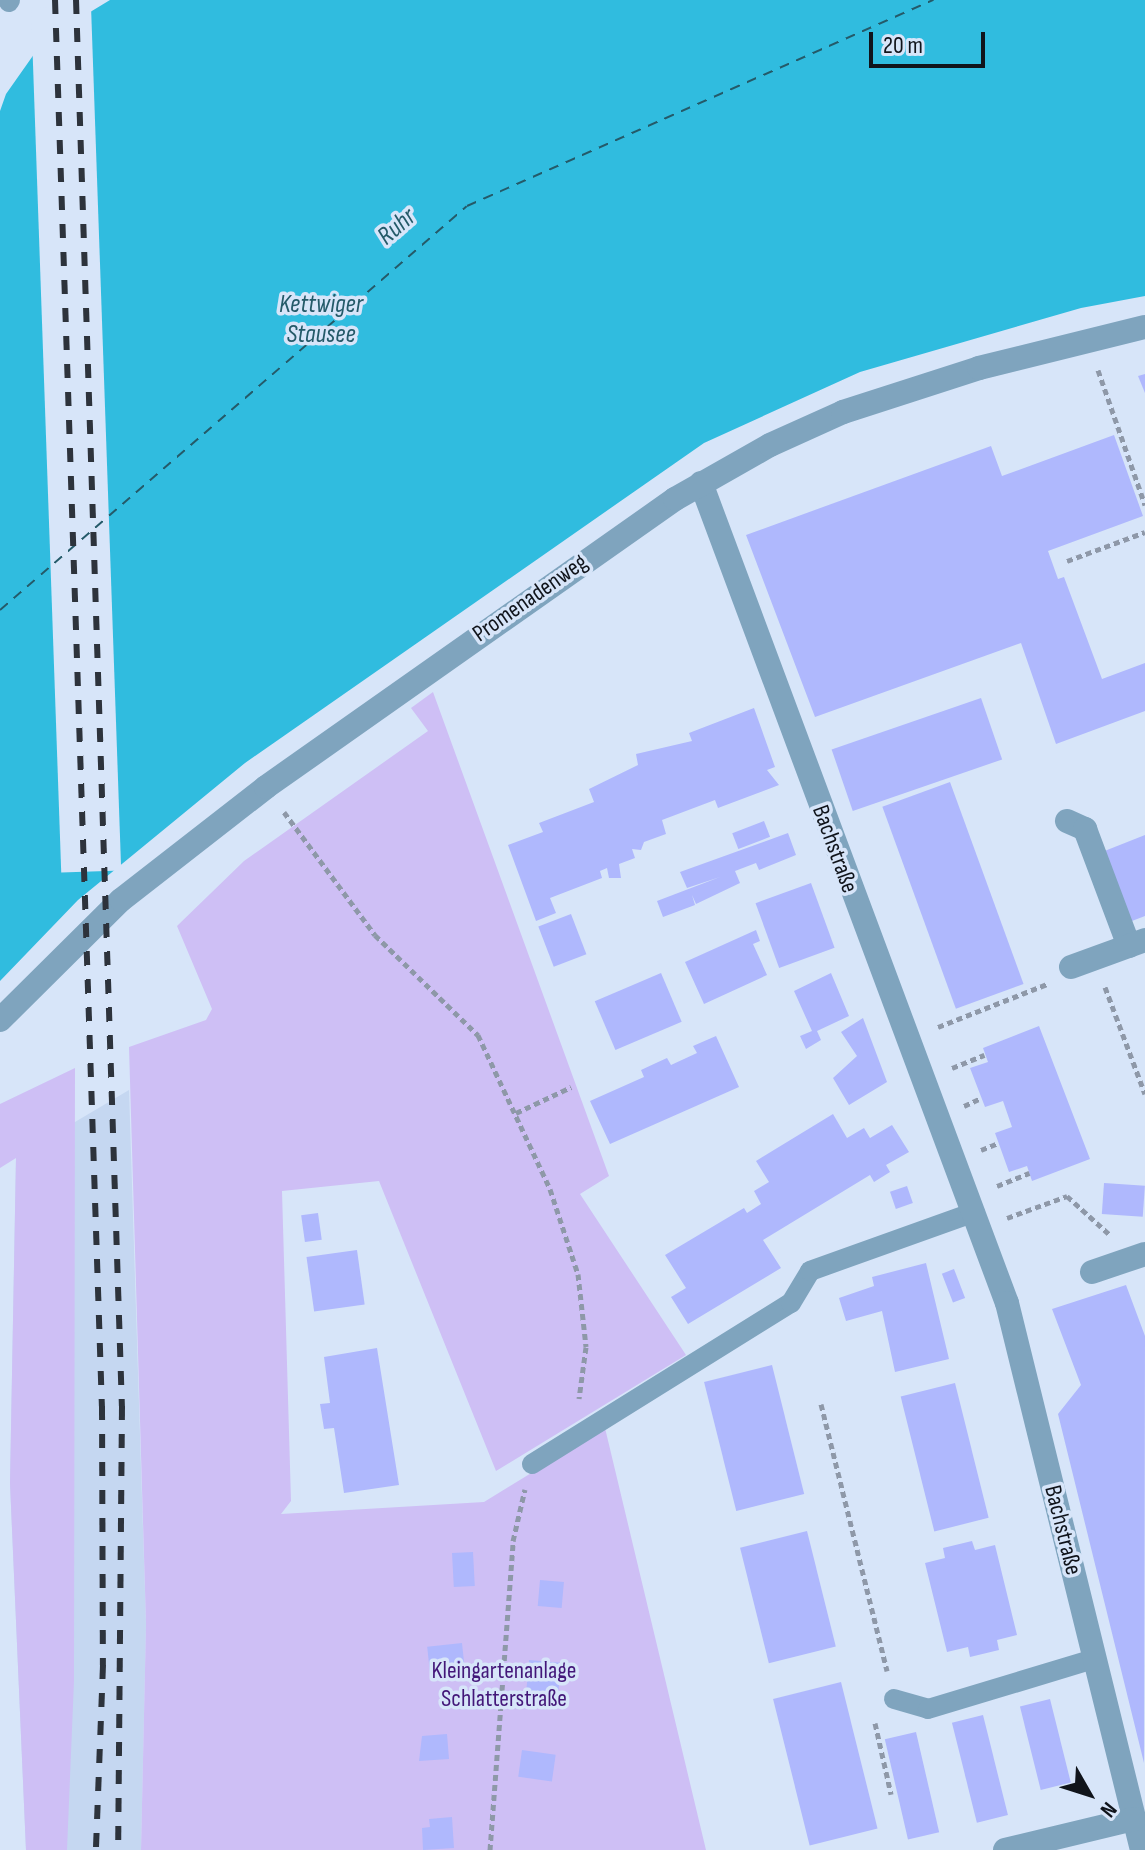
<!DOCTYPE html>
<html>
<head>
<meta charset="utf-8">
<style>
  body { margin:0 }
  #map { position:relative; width:1145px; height:1850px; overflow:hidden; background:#d7e5f9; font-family:"Sofia Sans Condensed",sans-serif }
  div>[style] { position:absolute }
  .built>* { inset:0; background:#c5d7f1 }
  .green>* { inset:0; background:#cebff5 }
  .water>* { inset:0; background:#30bcdf }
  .pier>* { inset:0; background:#d7e5f9; transform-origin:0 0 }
  .ferry>* { height:2px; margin-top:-1px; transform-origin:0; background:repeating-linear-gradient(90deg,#245a69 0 10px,transparent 0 18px) }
  .building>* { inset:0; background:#afb8fd; transform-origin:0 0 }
  .path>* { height:5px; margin-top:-2.5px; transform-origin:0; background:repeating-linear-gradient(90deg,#8e98a8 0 6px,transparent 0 10px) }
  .lane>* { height:20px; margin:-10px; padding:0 10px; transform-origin:10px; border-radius:10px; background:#7fa4be }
  .street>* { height:24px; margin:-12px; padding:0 12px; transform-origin:12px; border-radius:12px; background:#7fa4be }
  .rail>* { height:6px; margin-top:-3px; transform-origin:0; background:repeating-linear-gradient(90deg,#2d333c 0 14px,transparent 0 28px) }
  span { translate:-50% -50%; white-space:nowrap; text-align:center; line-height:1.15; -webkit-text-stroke:7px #d7e5f9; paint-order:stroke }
  .street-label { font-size:24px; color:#10141b }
  .park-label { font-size:24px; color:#431779 }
  .water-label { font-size:26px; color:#245a69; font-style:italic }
  .north { position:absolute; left:1049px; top:1754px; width:80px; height:80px; -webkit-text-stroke:6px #d7e5f9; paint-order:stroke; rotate:129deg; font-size:22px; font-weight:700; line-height:32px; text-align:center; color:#10141b }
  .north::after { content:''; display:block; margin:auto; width:28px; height:36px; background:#10141b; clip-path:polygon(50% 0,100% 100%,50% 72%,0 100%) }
  .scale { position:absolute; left:869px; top:32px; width:116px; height:36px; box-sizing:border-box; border:4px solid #10141b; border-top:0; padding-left:10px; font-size:24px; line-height:28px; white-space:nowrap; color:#10141b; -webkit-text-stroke:6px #d7e5f9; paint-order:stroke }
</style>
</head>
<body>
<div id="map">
  <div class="built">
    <i style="clip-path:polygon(129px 1090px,146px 1624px,141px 1850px,26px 1850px,10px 1483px,16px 1157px)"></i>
  </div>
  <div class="green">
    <i style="clip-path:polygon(433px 692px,609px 1176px,580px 1194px,686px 1355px,496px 1471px,379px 1181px,282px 1191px,291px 1501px,281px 1514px,484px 1502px,605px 1428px,706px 1850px,141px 1850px,146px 1624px,129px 1047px,206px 1020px,212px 1009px,177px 926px,244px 861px,428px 731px,411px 708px)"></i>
    <i style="clip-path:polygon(75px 1068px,74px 1681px,67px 1850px,26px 1850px,10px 1483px,16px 1158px,0 1168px,0 1104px)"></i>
  </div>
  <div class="water">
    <i style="clip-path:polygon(110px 0,1145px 0,1145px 296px,1081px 308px,860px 372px,704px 443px,245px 763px,78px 900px,0 981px,0 111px,6px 94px,44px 40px)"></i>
  </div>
  <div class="pier">
    <i style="left:91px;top:6px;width:865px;height:60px;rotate:88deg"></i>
  </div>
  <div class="ferry">
    <i style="left:0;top:610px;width:617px;rotate:-40.86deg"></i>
    <i style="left:467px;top:206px;width:510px;rotate:-23.85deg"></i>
  </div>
  <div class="building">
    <i style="clip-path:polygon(1145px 374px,1145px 393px,1138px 376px)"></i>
    <i style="clip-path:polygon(1114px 435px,1143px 516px,1048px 551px,1058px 579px,1064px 577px,1102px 679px,1145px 663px,1145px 711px,1056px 744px,1021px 643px,815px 717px,746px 535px,991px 446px,1002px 476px)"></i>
    <i style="left:981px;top:698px;width:65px;height:158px;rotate:71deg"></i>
    <i style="clip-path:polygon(754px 708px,775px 767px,767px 770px,779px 785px,718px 808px,715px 800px,662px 820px,666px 834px,644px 842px,641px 850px,632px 849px,635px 858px,619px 864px,621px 878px,609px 878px,607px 868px,600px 871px,602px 878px,550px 898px,556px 913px,536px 921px,508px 845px,543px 832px,539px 823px,594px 802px,589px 789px,638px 765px,636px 754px,692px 741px,689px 733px)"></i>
    <i style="left:950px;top:782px;width:215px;height:72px;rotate:70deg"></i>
    <i style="left:764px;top:821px;width:17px;height:34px;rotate:69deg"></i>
    <i style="clip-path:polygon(788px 833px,796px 855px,759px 870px,756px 863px,735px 871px,740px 883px,696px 904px,692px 895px,695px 905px,663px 917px,657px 901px,720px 877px,687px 888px,680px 872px)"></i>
    <i style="clip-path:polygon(1145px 835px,1145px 916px,1124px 924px,1097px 854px)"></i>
    <i style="left:811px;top:883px;width:69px;height:59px;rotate:70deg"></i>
    <i style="left:571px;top:914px;width:43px;height:35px;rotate:69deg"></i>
    <i style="clip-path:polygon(756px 930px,760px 941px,753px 944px,767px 975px,704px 1004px,685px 962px)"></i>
    <i style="left:661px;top:973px;width:53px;height:72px;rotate:67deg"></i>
    <i style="clip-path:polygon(831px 973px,849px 1016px,817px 1031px,821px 1040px,806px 1049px,800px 1036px,812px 1031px,794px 991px)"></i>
    <i style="clip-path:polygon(863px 1018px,887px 1082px,849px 1105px,833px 1078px,857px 1056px,841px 1032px)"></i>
    <i style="clip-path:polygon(1039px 1026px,1090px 1159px,1032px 1181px,1027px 1166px,1009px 1172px,995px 1133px,1012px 1127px,1003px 1101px,985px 1107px,970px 1068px,988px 1062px,983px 1048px)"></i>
    <i style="clip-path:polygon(716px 1036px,739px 1087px,610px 1144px,590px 1101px,644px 1077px,641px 1070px,656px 1063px,667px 1058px,671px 1065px,697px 1053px,693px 1046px)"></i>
    <i style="clip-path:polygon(833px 1114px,847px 1138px,864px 1128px,870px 1138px,892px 1125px,909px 1152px,886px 1165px,890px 1172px,874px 1182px,870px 1175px,763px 1240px,781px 1268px,688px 1324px,671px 1297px,686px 1288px,665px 1255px,744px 1208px,747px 1213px,761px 1204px,754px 1191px,769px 1182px,756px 1161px)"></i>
    <i style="left:1104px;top:1183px;width:41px;height:31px;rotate:4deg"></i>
    <i style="left:907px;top:1186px;width:18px;height:18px;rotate:71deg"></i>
    <i style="left:318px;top:1213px;width:27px;height:17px;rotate:82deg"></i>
    <i style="left:357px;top:1250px;width:55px;height:51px;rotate:82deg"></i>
    <i style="clip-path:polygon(926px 1263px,949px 1359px,895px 1372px,882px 1311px,846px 1321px,839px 1298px,874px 1286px,872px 1277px)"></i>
    <i style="left:954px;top:1269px;width:31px;height:13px;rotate:69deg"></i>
    <i style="clip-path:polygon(1126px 1285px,1145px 1336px,1144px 1763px,1058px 1414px,1081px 1385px,1052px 1309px)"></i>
    <i style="clip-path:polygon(377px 1348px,399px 1485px,344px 1493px,334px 1428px,324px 1429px,320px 1404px,330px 1403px,324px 1357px)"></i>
    <i style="left:772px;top:1365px;width:133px;height:70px;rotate:76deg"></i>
    <i style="left:955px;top:1383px;width:139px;height:56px;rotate:76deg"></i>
    <i style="left:807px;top:1531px;width:119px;height:69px;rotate:76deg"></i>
    <i style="clip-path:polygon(972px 1541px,975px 1550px,995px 1545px,1017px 1635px,997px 1640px,999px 1650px,970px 1657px,968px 1647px,947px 1652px,925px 1563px,945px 1558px,943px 1548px)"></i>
    <i style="left:473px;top:1552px;width:34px;height:21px;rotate:87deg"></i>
    <i style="left:540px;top:1580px;width:24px;height:26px;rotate:5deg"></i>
    <i style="left:462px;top:1643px;width:27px;height:35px;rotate:84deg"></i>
    <i style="left:529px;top:1660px;width:32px;height:36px;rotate:5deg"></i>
    <i style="left:841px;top:1682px;width:151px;height:70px;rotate:76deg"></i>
    <i style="left:1050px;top:1699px;width:86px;height:31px;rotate:76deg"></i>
    <i style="left:983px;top:1715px;width:103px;height:32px;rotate:76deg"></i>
    <i style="left:916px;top:1732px;width:103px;height:32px;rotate:77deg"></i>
    <i style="clip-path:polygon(447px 1734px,449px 1759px,419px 1761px,422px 1736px)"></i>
    <i style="left:522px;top:1750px;width:34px;height:27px;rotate:8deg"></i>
    <i style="clip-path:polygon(452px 1817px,454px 1848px,423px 1850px,422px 1828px,430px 1827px,429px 1819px)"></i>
  </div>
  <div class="path">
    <i style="left:1098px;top:370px;width:143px;rotate:70.8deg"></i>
    <i style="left:1067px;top:561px;width:83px;rotate:-20.4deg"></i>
    <i style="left:284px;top:812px;width:153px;rotate:53.5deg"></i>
    <i style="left:375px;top:935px;width:144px;rotate:44.2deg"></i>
    <i style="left:478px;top:1035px;width:170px;rotate:64.9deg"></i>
    <i style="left:550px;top:1189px;width:89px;rotate:71.8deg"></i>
    <i style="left:578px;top:1274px;width:73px;rotate:83.7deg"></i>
    <i style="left:586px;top:1347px;width:52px;rotate:97.7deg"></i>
    <i style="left:1105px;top:987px;width:114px;rotate:69.5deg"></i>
    <i style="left:938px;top:1027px;width:117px;rotate:-21.5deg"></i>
    <i style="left:952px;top:1068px;width:35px;rotate:-22deg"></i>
    <i style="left:964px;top:1106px;width:19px;rotate:-25deg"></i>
    <i style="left:516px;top:1113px;width:61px;rotate:-25.3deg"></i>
    <i style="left:981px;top:1150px;width:18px;rotate:-22deg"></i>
    <i style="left:997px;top:1186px;width:35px;rotate:-22deg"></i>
    <i style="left:1007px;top:1218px;width:64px;rotate:-20.1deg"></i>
    <i style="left:1067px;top:1196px;width:58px;rotate:42.2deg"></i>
    <i style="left:821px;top:1404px;width:275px;rotate:76.1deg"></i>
    <i style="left:875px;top:1723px;width:73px;rotate:77.3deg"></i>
    <i style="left:490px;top:1850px;width:310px;rotate:-85.7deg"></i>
    <i style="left:513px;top:1541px;width:53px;rotate:-77deg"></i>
  </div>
  <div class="lane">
    <i style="left:9px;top:2px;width:2px;rotate:-63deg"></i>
    <i style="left:532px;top:1464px;width:305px;rotate:-31.9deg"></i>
    <i style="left:791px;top:1303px;width:37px;rotate:-59deg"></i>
    <i style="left:810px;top:1271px;width:175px;rotate:-19.7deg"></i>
    <i style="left:894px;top:1699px;width:35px;rotate:16deg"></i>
    <i style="left:928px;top:1709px;width:173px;rotate:-16.8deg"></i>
  </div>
  <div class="street">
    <i style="left:701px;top:483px;width:875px;rotate:69.54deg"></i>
    <i style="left:1007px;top:1303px;width:563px;rotate:76.14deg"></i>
    <i style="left:1067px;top:821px;width:20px;rotate:24deg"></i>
    <i style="left:1085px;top:829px;width:125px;rotate:69.4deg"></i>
    <i style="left:1071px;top:967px;width:79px;rotate:-20deg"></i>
    <i style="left:0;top:1020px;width:170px;rotate:-44.8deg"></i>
    <i style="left:121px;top:900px;width:184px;rotate:-37.9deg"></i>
    <i style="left:266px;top:787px;width:500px;rotate:-35.15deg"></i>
    <i style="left:675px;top:499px;width:109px;rotate:-29.6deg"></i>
    <i style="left:770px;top:445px;width:80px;rotate:-24.3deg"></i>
    <i style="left:843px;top:412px;width:143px;rotate:-17.9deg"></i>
    <i style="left:979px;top:368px;width:171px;rotate:-13.9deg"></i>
    <i style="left:1092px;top:1272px;width:56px;rotate:-18.8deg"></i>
    <i style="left:1005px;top:1850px;width:133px;rotate:-13.5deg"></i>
  </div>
  <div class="rail">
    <i style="left:55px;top:0;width:1407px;rotate:88.09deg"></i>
    <i style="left:102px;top:1406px;width:259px;rotate:89.8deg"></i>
    <i style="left:103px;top:1665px;width:185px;rotate:92.2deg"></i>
    <i style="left:76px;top:0;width:1407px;rotate:88.13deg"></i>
    <i style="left:122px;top:1406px;width:444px;rotate:90.5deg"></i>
  </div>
  <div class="street-label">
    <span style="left:530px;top:598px;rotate:-35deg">Promenadenweg</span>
    <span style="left:835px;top:849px;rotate:70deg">Bachstraße</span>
    <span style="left:1063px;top:1530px;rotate:76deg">Bachstraße</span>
  </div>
  <div class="park-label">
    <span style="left:504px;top:1685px">Kleingartenanlage<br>Schlatterstraße</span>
  </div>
  <div class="water-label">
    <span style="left:397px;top:227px;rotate:-41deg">Ruhr</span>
    <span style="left:321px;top:320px">Kettwiger<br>Stausee</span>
  </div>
  <div class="north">N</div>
  <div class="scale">20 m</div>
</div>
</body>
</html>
